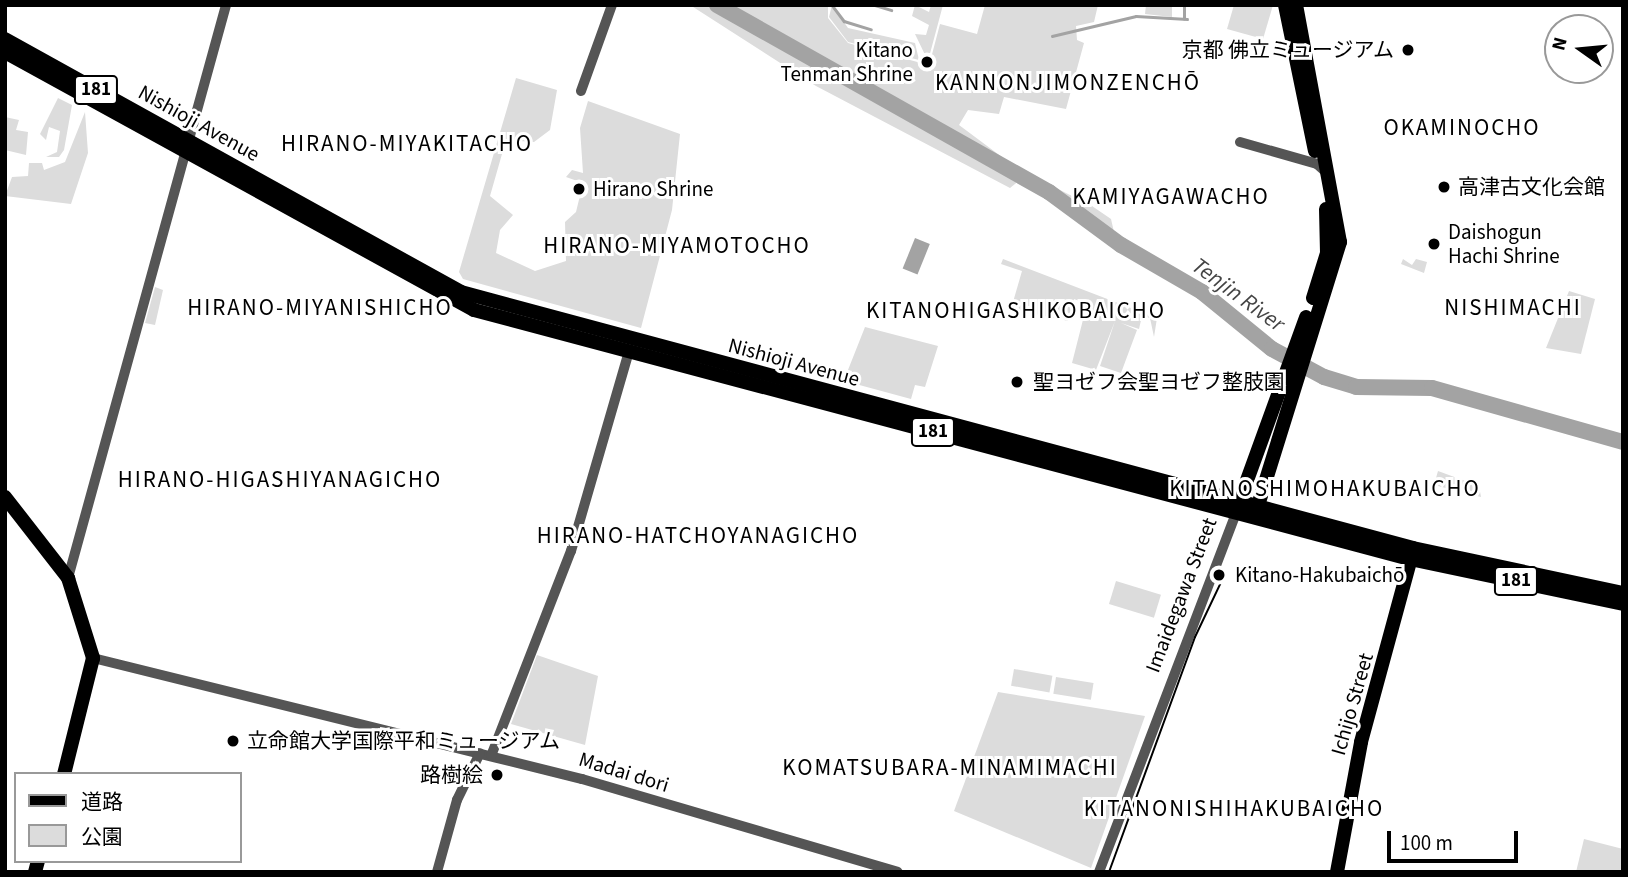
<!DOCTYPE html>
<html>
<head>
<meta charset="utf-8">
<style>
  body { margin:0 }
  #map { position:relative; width:1628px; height:877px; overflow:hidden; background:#fff; font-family:"Source Sans 3","Noto Sans JP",sans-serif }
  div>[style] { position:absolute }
  .green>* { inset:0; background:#dcdcdc; transform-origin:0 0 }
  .water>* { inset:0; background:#a3a3a3; transform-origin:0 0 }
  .stream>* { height:2.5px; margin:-1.25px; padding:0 1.25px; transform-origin:1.25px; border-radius:1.25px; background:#a3a3a3 }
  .river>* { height:16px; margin:-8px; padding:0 8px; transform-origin:8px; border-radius:8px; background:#a3a3a3 }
  .minor>* { height:10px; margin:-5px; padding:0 5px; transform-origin:5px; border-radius:5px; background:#555 }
  .major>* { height:14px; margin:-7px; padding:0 7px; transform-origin:7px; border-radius:7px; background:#000 }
  .tram>* { height:2px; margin:-1px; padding:0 1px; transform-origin:1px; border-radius:1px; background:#000 }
  .dots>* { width:19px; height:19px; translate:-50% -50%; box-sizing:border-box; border:4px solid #fff; border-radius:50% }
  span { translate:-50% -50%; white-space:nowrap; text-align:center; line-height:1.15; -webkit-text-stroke:6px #fff; paint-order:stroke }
  .shield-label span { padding:2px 5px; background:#fff; border:2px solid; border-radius:5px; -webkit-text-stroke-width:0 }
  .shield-label { font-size:19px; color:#000; font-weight:700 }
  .poi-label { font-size:21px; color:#000 }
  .right { translate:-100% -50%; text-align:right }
  .left { translate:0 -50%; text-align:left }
  .street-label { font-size:21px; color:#000 }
  .neighbourhood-label { font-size:23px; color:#000; letter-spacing:2px }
  .water-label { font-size:23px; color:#444; font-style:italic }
  .frame { position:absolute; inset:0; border:7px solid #000; pointer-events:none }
  .legend { position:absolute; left:14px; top:772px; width:228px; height:91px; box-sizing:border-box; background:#fff; border:2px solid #999; margin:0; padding:9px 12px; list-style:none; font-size:21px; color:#000 }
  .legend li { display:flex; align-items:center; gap:14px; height:35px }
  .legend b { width:35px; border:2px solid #999 }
  .north { position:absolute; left:1544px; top:14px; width:70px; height:70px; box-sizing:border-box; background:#fff; border:2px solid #999; border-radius:50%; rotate:285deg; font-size:19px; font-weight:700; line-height:28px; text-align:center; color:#000 }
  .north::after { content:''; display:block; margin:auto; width:24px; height:32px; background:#000; clip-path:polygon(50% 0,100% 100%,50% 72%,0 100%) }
  .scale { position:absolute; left:1387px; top:831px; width:131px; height:32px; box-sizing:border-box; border:4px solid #000; border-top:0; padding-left:9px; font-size:21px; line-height:24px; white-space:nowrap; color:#000; -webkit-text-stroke:5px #fff; paint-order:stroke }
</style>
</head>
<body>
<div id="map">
  <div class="green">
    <i style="clip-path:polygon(690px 5px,828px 5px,828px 18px,848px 43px,921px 63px,930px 62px,940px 24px,977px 34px,985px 5px,1098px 5px,1094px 22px,1076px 26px,1077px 40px,1084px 43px,1066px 109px,1004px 97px,999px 114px,968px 110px,959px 125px,1018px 169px,1092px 206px,1111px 219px,1114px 232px,1026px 175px,1010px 188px,816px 86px)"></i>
    <i style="clip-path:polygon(832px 5px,848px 28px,915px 43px,919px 60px,848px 42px,829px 17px)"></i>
    <i style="clip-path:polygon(915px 5px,929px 12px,931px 5px,943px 5px,928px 61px,915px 34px,926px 35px,929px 25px,912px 16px)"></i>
    <i style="clip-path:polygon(1146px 5px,1172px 5px,1172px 17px,1145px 14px)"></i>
    <i style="clip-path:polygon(1234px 5px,1273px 5px,1263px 39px,1227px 29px)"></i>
    <i style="clip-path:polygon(516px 78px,557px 90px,550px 130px,534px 142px,506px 140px,490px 196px,513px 215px,500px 230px,496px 253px,535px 271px,566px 261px,565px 222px,576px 212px,583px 183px,566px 177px,572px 170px,583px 173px,580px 128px,588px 101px,680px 134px,672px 210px,641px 328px,463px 279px,459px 272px)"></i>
    <i style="clip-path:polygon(58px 98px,72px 105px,64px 150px,59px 157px,46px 157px,57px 152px,60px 131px,49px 127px,46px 140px,40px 134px)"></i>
    <i style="clip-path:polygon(85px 112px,88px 153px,71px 204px,5px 196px,12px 177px,28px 176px,29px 163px,42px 163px,44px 170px,65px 162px)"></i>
    <i style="clip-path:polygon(5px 117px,19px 120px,16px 130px,28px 132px,26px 155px,5px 150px)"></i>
    <i style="clip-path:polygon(1003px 259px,1157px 318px,1154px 337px,1150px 318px,1142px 316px,1139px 329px,1121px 323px,1137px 330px,1121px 373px,1100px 366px,1115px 321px,1096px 370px,1072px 363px,1087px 304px,1074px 299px,1068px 321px,1011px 309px,1022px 271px,1001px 264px)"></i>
    <i style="clip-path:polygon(1403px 259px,1412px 265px,1416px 259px,1427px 262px,1424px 273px,1401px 264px)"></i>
    <i style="clip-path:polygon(155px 287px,163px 290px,155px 325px,145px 323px)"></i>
    <i style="clip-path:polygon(1569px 291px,1595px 299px,1581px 354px,1546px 348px)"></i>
    <i style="clip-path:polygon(865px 327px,938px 346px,925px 387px,915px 385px,911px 399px,852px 383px,846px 375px)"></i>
    <i style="clip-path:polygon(1438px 471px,1479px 486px,1481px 497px,1434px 485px)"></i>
    <i style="left:1116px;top:581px;width:47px;height:24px;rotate:17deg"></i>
    <i style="clip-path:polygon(537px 655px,598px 676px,585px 745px,511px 724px)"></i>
    <i style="left:1014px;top:669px;width:39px;height:17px;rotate:10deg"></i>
    <i style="left:1056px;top:677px;width:38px;height:17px;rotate:9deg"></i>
    <i style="clip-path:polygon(998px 692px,1145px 716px,1091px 868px,954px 811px)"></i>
    <i style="clip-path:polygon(1584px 839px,1623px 849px,1623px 872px,1576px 872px)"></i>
  </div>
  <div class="water">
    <i style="left:915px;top:238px;width:16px;height:33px;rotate:22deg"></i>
  </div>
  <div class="stream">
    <i style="left:832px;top:5px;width:20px;rotate:53deg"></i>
    <i style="left:844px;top:21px;width:28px;rotate:17deg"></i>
    <i style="left:875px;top:5px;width:17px;rotate:17deg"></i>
    <i style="left:1184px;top:19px;width:14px;rotate:-90deg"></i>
    <i style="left:1052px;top:36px;width:86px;rotate:-13.4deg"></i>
    <i style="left:1136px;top:16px;width:51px;rotate:3.4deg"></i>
  </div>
  <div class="river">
    <i style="left:717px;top:5px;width:381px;rotate:29.4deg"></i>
    <i style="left:1049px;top:192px;width:89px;rotate:36.4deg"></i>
    <i style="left:1121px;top:245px;width:94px;rotate:30.1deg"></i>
    <i style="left:1202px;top:292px;width:90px;rotate:39.2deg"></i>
    <i style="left:1272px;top:349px;width:59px;rotate:28.3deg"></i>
    <i style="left:1324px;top:377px;width:34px;rotate:17deg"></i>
    <i style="left:1356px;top:387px;width:76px;rotate:0.8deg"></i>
    <i style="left:1432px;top:388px;width:198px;rotate:15.8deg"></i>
  </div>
  <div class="minor">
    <i style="left:581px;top:91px;width:91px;rotate:-70.2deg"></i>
    <i style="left:1240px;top:142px;width:80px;rotate:15.9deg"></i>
    <i style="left:1317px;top:164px;width:15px;rotate:42deg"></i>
    <i style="left:68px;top:578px;width:594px;rotate:-74.58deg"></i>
    <i style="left:93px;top:658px;width:504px;rotate:13.9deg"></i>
    <i style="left:582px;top:779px;width:329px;rotate:16.4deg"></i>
    <i style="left:491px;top:756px;width:220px;rotate:-68.7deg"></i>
    <i style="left:571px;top:551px;width:207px;rotate:-73.8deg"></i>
    <i style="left:437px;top:872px;width:75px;rotate:-74.5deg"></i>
    <i style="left:457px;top:800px;width:52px;rotate:-63.9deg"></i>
    <i style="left:1099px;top:872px;width:384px;rotate:-69.1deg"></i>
  </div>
  <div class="major">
    <i style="left:1285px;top:5px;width:149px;rotate:78.4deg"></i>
    <i style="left:5px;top:39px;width:521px;rotate:29.02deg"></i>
    <i style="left:461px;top:292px;width:986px;rotate:15.05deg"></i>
    <i style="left:1413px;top:548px;width:215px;rotate:12.1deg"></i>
    <i style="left:5px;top:52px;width:535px;rotate:28.82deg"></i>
    <i style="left:474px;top:310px;width:969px;rotate:14.9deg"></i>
    <i style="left:1410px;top:559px;width:218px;rotate:11.9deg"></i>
    <i style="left:1313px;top:298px;width:47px;rotate:-72.7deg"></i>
    <i style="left:1327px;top:253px;width:44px;rotate:-91.3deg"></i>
    <i style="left:5px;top:497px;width:103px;rotate:52.1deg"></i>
    <i style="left:68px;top:578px;width:84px;rotate:72.6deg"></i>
    <i style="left:93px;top:658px;width:120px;rotate:104deg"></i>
    <i style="left:1237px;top:508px;width:203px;rotate:-70.1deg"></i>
    <i style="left:1255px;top:515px;width:286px;rotate:-72.7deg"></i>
    <i style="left:1340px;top:242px;width:241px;rotate:-100.5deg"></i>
    <i style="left:35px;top:872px;width:11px;rotate:-75deg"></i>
    <i style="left:1337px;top:872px;width:132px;rotate:-79.5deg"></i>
    <i style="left:1361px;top:742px;width:199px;rotate:-74.8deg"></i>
  </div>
  <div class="tram">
    <i style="left:1109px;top:872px;width:250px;rotate:-69.9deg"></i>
    <i style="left:1195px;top:637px;width:68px;rotate:-64.6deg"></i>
  </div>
  <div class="dots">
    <i style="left:1408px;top:50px;background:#000"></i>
    <i style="left:927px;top:62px;background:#000"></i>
    <i style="left:1444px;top:187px;background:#000"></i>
    <i style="left:579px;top:189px;background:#000"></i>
    <i style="left:1434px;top:244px;background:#000"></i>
    <i style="left:1017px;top:382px;background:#000"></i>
    <i style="left:1219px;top:575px;background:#000"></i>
    <i style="left:233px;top:741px;background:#000"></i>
    <i style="left:497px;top:775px;background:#000"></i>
  </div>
  <div class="shield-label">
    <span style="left:96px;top:90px">181</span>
    <span style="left:933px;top:432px">181</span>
    <span style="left:1516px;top:581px">181</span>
  </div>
  <div class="poi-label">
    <span class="right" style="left:913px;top:62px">Kitano<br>Tenman Shrine</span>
    <span class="right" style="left:1394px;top:50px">京都 佛立ミュージアム</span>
    <span class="left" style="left:1458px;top:187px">高津古文化会館</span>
    <span class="left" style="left:593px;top:189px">Hirano Shrine</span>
    <span class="left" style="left:1448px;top:244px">Daishogun<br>Hachi Shrine</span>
    <span class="left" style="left:1033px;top:382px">聖ヨゼフ会聖ヨゼフ整肢園</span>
    <span class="left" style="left:1235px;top:575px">Kitano-Hakubaichō</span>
    <span class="left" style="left:247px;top:741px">立命館大学国際平和ミュージアム</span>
    <span class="right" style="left:483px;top:775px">路樹絵</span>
  </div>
  <div class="street-label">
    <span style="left:199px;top:123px;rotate:29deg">Nishioji Avenue</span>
    <span style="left:794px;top:362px;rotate:15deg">Nishioji Avenue</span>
    <span style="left:1181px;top:595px;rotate:-69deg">Imaidegawa Street</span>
    <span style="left:1352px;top:704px;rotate:-74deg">Ichijo Street</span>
    <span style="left:624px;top:772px;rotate:17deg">Madai dori</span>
  </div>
  <div class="neighbourhood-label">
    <span style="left:1068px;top:83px">KANNONJIMONZENCHŌ</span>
    <span style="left:1462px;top:128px">OKAMINOCHO</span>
    <span style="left:407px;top:144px">HIRANO-MIYAKITACHO</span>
    <span style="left:1171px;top:197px">KAMIYAGAWACHO</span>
    <span style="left:677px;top:246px">HIRANO-MIYAMOTOCHO</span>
    <span style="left:320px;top:308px">HIRANO-MIYANISHICHO</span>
    <span style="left:1513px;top:308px">NISHIMACHI</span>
    <span style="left:1016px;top:311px">KITANOHIGASHIKOBAICHO</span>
    <span style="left:280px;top:480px">HIRANO-HIGASHIYANAGICHO</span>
    <span style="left:1325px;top:489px">KITANOSHIMOHAKUBAICHO</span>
    <span style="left:698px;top:536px">HIRANO-HATCHOYANAGICHO</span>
    <span style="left:950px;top:768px">KOMATSUBARA-MINAMIMACHI</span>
    <span style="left:1234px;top:809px">KITANONISHIHAKUBAICHO</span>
  </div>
  <div class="water-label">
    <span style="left:1238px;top:295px;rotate:36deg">Tenjin River</span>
  </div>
  <div class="frame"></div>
  <ul class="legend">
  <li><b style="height:9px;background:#000"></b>道路</li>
  <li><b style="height:19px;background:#dcdcdc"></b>公園</li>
  </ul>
  <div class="north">N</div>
  <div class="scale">100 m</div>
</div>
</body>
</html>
